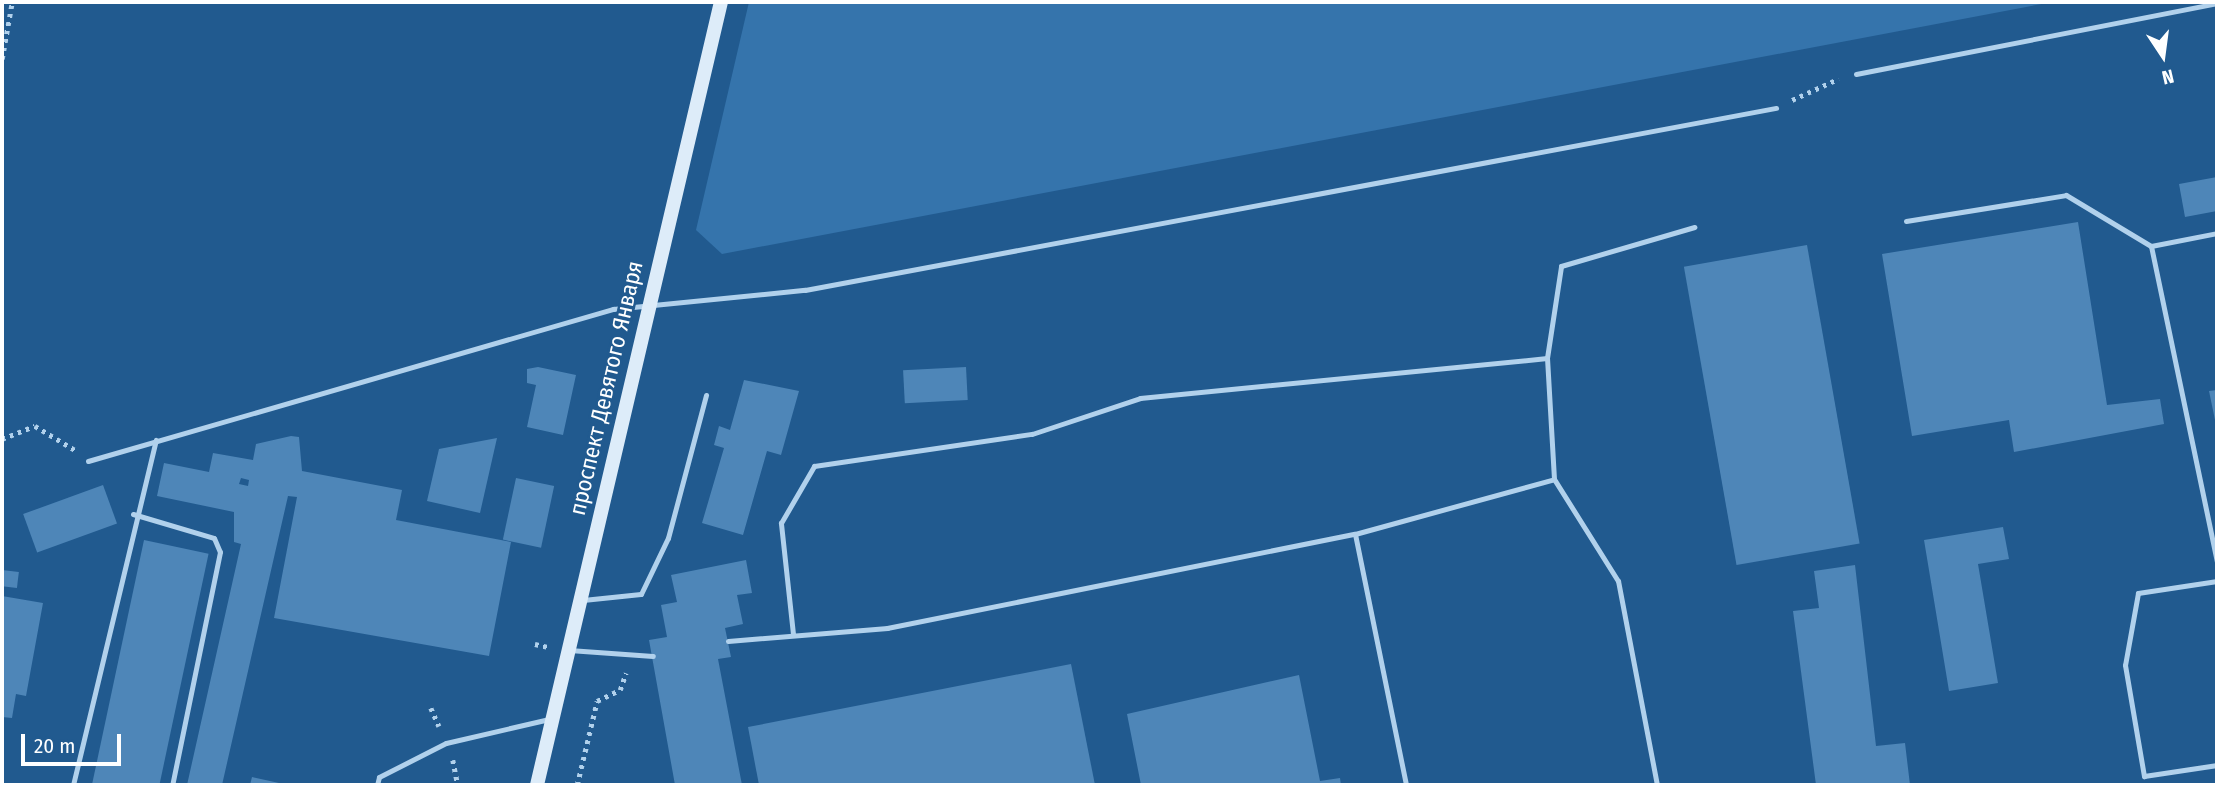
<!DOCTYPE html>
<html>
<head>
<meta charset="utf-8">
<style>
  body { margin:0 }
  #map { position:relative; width:2219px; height:787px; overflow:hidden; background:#215a8f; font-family:"Fira Sans Condensed",sans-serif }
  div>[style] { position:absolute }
  .green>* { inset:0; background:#3574ac }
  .building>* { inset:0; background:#4e86b8; transform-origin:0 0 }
  .path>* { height:4.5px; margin-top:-2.25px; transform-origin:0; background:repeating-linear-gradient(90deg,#b1d1ec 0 3.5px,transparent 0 8.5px) }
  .lane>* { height:5px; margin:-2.5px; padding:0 2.5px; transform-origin:2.5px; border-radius:2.5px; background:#b1d1ec }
  .secondary>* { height:14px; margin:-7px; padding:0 7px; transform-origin:7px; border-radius:7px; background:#ddecf9 }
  span { translate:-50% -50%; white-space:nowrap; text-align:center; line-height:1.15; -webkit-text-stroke:5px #215a8f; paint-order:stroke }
  .street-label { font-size:23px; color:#fff }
  .frame { position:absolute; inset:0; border:4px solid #fff; pointer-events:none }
  .north { position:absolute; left:2128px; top:21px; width:70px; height:70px; -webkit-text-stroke:5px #215a8f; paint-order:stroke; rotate:167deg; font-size:19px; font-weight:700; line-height:28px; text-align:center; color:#fff }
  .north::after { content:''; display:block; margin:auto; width:24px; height:32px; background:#fff; clip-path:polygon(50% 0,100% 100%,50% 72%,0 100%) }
  .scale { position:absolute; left:21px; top:734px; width:100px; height:32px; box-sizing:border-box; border:4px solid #fff; border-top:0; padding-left:9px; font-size:21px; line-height:24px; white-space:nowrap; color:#fff; -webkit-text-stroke:5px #215a8f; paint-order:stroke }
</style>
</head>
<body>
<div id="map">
  <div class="green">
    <i style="clip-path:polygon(749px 2px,2052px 2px,722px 254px,696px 230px)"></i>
  </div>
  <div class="building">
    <i style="clip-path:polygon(2217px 177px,2217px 211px,2185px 217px,2179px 184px)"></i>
    <i style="clip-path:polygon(2078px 222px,2107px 405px,2160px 399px,2164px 424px,2014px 452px,2009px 420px,1912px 436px,1882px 254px)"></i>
    <i style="left:1807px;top:245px;width:303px;height:125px;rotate:80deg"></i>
    <i style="clip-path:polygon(538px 367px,576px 375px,563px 435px,527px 427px,536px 385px,527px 383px,527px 369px)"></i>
    <i style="left:966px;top:367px;width:33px;height:63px;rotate:87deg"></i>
    <i style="clip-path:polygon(744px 380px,799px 391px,781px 455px,767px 451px,743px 535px,702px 523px,724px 448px,714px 445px,719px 426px,730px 430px)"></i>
    <i style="clip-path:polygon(2217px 390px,2217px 420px,2215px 420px,2209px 391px)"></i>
    <i style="clip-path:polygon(evenodd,291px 436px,299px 437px,302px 471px,402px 490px,396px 520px,511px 542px,489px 656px,274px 618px,297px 497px,288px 496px,222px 785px,187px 785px,241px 544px,234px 542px,234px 512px,157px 496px,164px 463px,209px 472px,213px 453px,253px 460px,256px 444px,291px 436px,241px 478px,249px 480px,248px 486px,239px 484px,241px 478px)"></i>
    <i style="clip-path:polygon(497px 438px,480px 513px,427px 501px,439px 449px)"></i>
    <i style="left:516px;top:478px;width:39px;height:63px;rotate:12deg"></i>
    <i style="left:103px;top:485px;width:41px;height:85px;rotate:70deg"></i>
    <i style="clip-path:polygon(2003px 527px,2009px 559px,1978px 564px,1998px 683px,1949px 691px,1924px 540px)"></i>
    <i style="left:144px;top:540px;width:66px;height:251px;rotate:12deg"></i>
    <i style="clip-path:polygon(746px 560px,752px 593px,737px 595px,743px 624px,725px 628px,731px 657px,718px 659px,742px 785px,675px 785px,649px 640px,667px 637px,661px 605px,677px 602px,671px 575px)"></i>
    <i style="clip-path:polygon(1855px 565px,1876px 746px,1905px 743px,1910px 785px,1816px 785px,1793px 611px,1819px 608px,1814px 571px)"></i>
    <i style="left:2px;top:570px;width:17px;height:16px;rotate:7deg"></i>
    <i style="clip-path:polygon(2px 596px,43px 603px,26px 696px,16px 694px,12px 718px,2px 717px)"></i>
    <i style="clip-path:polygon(1071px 664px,1095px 785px,759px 785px,748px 727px)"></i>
    <i style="clip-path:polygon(1299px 675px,1320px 781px,1340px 778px,1341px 785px,1141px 785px,1127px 714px)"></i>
    <i style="clip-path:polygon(252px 777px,279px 783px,278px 785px,250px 785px)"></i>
  </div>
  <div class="path">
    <i style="left:2px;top:59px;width:58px;rotate:-80deg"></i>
    <i style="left:1792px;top:100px;width:51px;rotate:-24.5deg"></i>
    <i style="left:2px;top:439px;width:35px;rotate:-22deg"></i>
    <i style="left:35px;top:426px;width:47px;rotate:31deg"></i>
    <i style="left:535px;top:644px;width:13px;rotate:13deg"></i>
    <i style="left:431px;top:708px;width:20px;rotate:66deg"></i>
    <i style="left:453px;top:760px;width:25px;rotate:79deg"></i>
    <i style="left:577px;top:785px;width:86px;rotate:-76.6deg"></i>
    <i style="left:597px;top:701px;width:25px;rotate:-26deg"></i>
    <i style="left:620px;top:690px;width:18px;rotate:-71deg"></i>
  </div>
  <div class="lane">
    <i style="left:1856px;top:74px;width:368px;rotate:-11.1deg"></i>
    <i style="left:1906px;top:221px;width:162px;rotate:-9.2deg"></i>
    <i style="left:2066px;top:195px;width:99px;rotate:31deg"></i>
    <i style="left:2151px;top:246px;width:324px;rotate:78.2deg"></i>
    <i style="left:2151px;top:246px;width:67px;rotate:-11.1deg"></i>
    <i style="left:88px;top:461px;width:547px;rotate:-16.15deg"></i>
    <i style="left:613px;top:309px;width:193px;rotate:-5.7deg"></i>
    <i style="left:805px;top:290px;width:988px;rotate:-10.62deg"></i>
    <i style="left:133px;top:514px;width:84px;rotate:16.5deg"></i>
    <i style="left:214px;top:538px;width:15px;rotate:67deg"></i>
    <i style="left:220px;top:552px;width:238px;rotate:101.6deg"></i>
    <i style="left:1355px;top:534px;width:256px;rotate:78.5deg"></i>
    <i style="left:2217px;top:581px;width:80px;rotate:171.4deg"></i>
    <i style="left:2138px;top:593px;width:73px;rotate:100.2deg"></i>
    <i style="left:2125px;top:665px;width:113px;rotate:80.3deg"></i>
    <i style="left:2144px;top:776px;width:74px;rotate:-8.6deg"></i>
    <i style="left:583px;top:600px;width:58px;rotate:-5.9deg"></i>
    <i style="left:641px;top:594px;width:62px;rotate:-64.3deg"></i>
    <i style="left:668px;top:538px;width:148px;rotate:-75.1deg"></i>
    <i style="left:793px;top:634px;width:112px;rotate:-96.2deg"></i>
    <i style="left:781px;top:523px;width:66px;rotate:-59.9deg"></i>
    <i style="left:814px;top:466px;width:220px;rotate:-8.4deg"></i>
    <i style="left:1032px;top:434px;width:114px;rotate:-18.4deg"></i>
    <i style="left:1140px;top:398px;width:409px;rotate:-5.6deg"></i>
    <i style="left:728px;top:641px;width:160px;rotate:-4.7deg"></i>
    <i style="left:887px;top:628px;width:477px;rotate:-11.4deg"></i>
    <i style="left:1355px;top:534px;width:206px;rotate:-15.4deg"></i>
    <i style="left:569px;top:650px;width:84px;rotate:4.1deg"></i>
    <i style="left:73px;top:785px;width:355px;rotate:-76.5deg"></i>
    <i style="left:377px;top:785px;width:8px;rotate:-76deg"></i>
    <i style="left:379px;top:777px;width:75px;rotate:-26.9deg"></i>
    <i style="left:446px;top:743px;width:106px;rotate:-13.1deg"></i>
    <i style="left:1657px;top:785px;width:208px;rotate:-100.8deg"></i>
    <i style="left:1618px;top:581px;width:120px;rotate:-122.1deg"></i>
    <i style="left:1554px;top:479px;width:121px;rotate:-93.3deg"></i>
    <i style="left:1547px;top:358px;width:93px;rotate:-81.3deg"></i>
    <i style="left:1561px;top:266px;width:139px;rotate:-16.3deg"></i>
  </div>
  <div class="secondary">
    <i style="left:537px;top:785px;width:804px;rotate:-76.78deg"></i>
  </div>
  <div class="street-label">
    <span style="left:606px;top:388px;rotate:-77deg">проспект Девятого Января</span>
  </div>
  <div class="frame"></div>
  <div class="north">N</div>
  <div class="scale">20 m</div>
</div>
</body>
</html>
